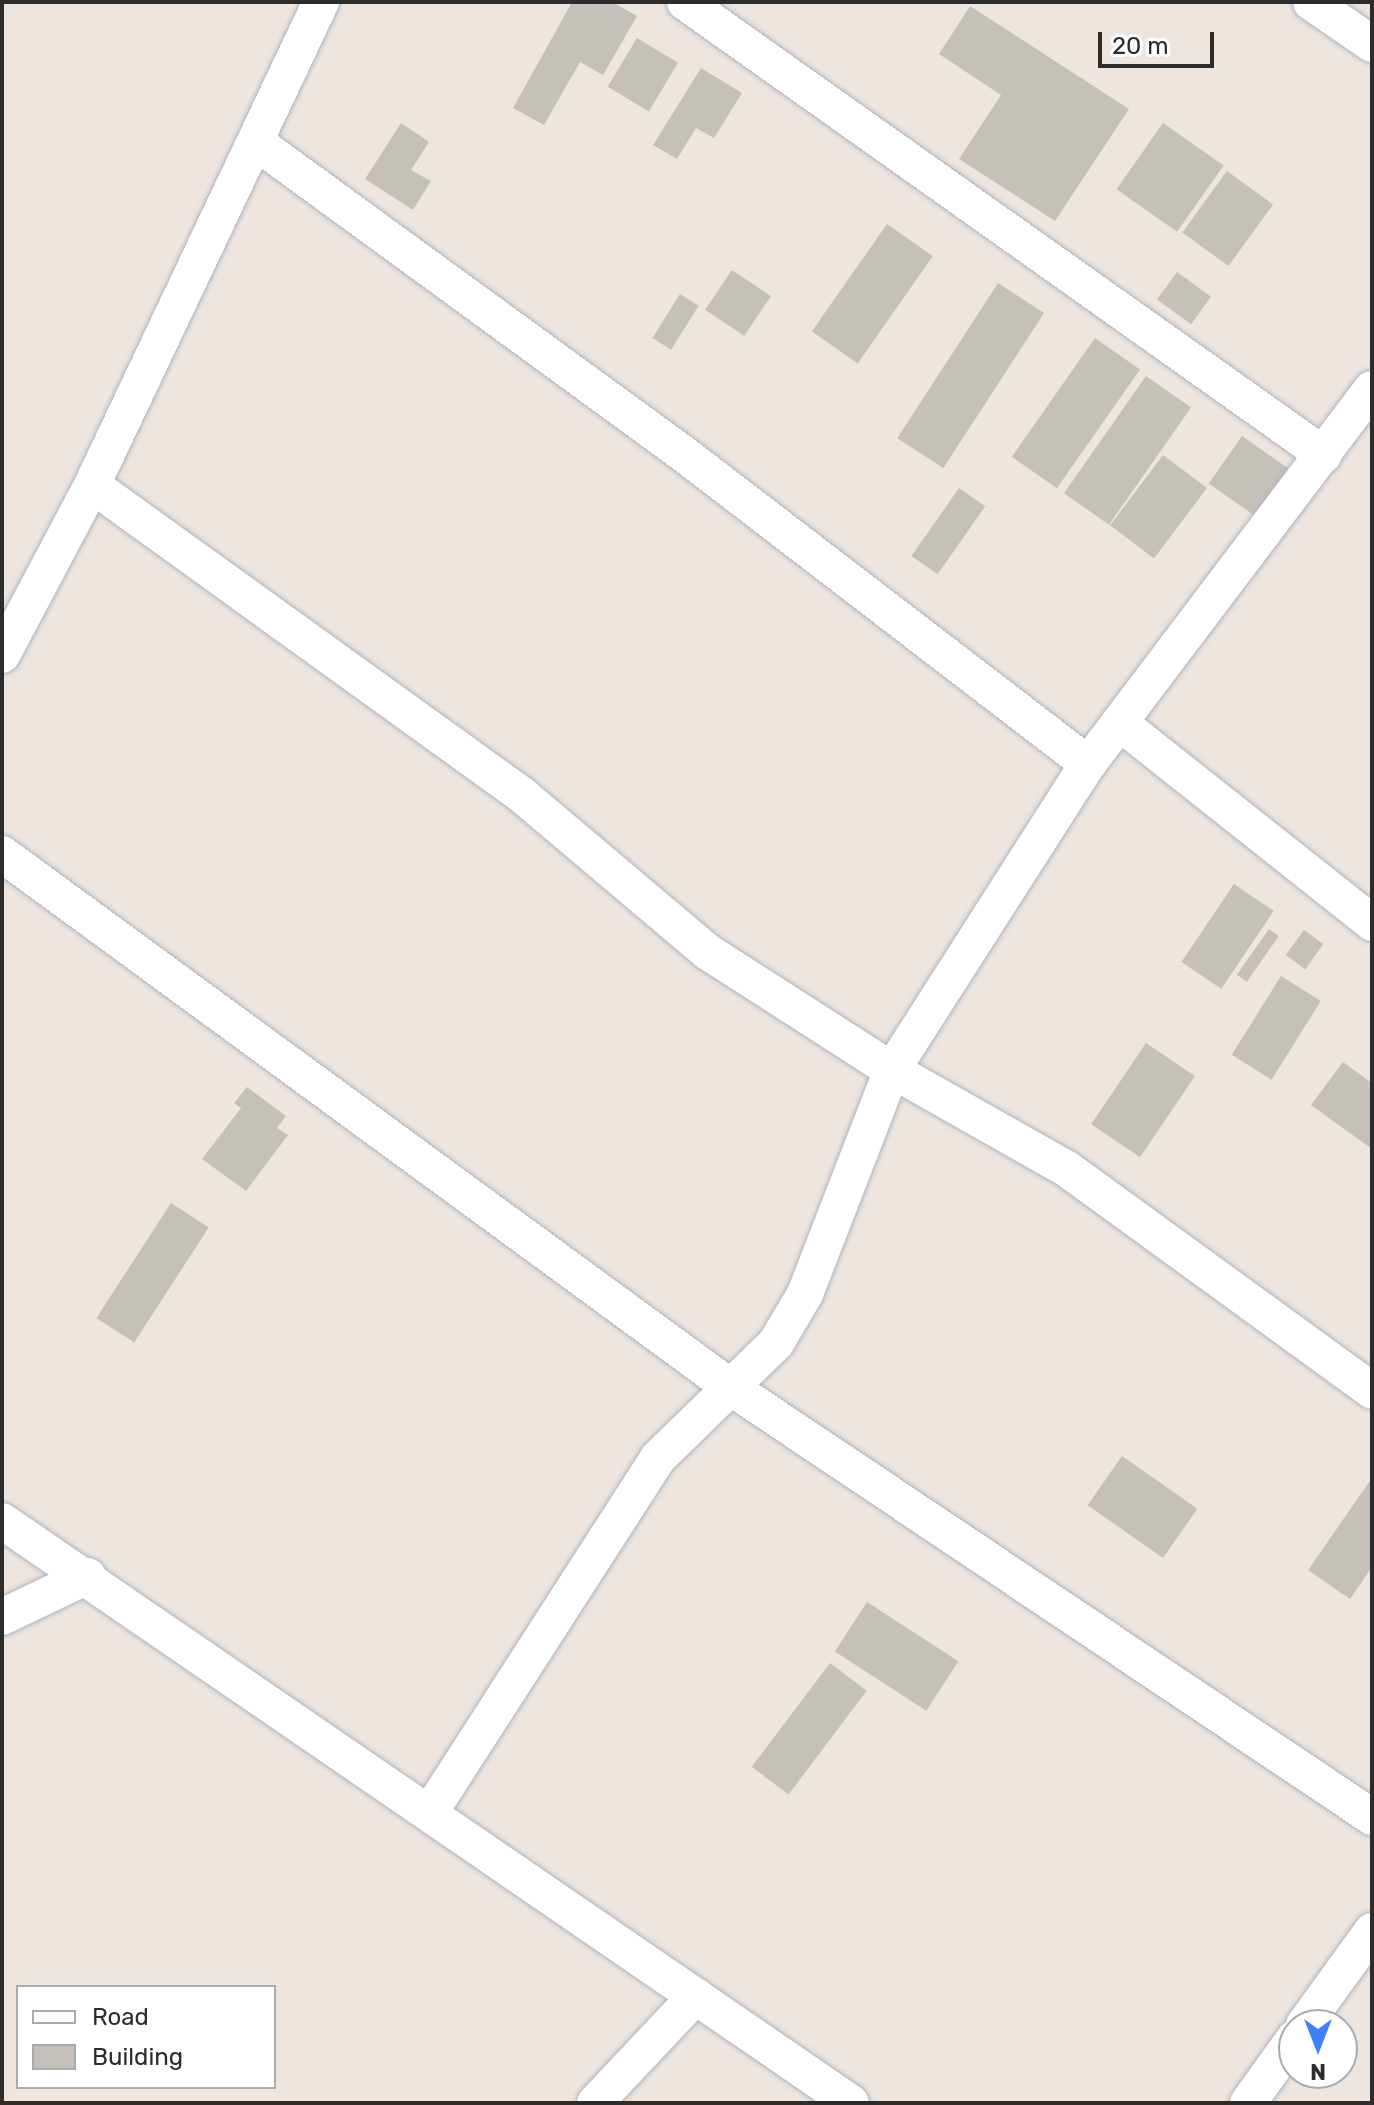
<!DOCTYPE html>
<html>
<head>
<meta charset="utf-8">
<style>
  body { margin:0 }
  #map { position:relative; width:1374px; height:2105px; overflow:hidden; background:#eee5df; font-family:Rubik,sans-serif }
  div>[style] { position:absolute }
  .building>* { inset:0; background:#c6c0ba; transform-origin:0 0 }
  .roads { filter:drop-shadow(0 0 2px #afb4bc) drop-shadow(0 0 2px #afb4bc) }
  .minor>* { height:36px; margin:-18px; padding:0 18px; transform-origin:18px; border-radius:18px; background:#fff }
  span { translate:-50% -50%; white-space:nowrap; text-align:center; line-height:1.15; -webkit-text-stroke:8px #fff; paint-order:stroke }
  .frame { position:absolute; inset:0; border:4px solid #2c2c2c; pointer-events:none }
  .legend { position:absolute; left:16px; top:1985px; width:260px; height:104px; box-sizing:border-box; background:#fff; border:2px solid #ababab; margin:0; padding:10px 14px; list-style:none; font-size:24px; color:#2c2c2c }
  .legend li { display:flex; align-items:center; gap:16px; height:40px }
  .legend b { width:40px; border:2px solid #ababab }
  .north { position:absolute; left:1278px; top:2009px; width:80px; height:80px; box-sizing:border-box; background:#fff; border:2px solid #ababab; border-radius:50%; rotate:180deg; font-size:22px; font-weight:700; line-height:32px; text-align:center; color:#2c2c2c }
  .north::after { content:''; display:block; margin:auto; width:28px; height:36px; background:#3c80fe; clip-path:polygon(50% 0,100% 100%,50% 72%,0 100%) }
  .scale { position:absolute; left:1098px; top:32px; width:116px; height:36px; box-sizing:border-box; border:4px solid #2c2c2c; border-top:0; padding-left:10px; font-size:24px; line-height:28px; white-space:nowrap; color:#2c2c2c; -webkit-text-stroke:6px #fff; paint-order:stroke }
</style>
</head>
<body>
<div id="map">
  <div class="building">
    <i style="clip-path:polygon(572px 2px,612px 2px,637px 16px,603px 75px,580px 62px,544px 125px,513px 108px)"></i>
    <i style="clip-path:polygon(970px 6px,1129px 109px,1055px 221px,959px 159px,1001px 95px,939px 54px)"></i>
    <i style="left:637px;top:38px;width:48px;height:57px;rotate:31deg"></i>
    <i style="clip-path:polygon(701px 68px,742px 93px,714px 138px,696px 128px,677px 159px,653px 145px)"></i>
    <i style="clip-path:polygon(401px 123px,429px 142px,411px 170px,431px 181px,413px 210px,365px 179px)"></i>
    <i style="left:1163px;top:123px;width:74px;height:81px;rotate:35deg"></i>
    <i style="left:1227px;top:171px;width:57px;height:76px;rotate:36deg"></i>
    <i style="left:887px;top:224px;width:56px;height:131px;rotate:35deg"></i>
    <i style="left:732px;top:270px;width:47px;height:48px;rotate:34deg"></i>
    <i style="left:1177px;top:272px;width:42px;height:34px;rotate:36deg"></i>
    <i style="left:998px;top:283px;width:55px;height:185px;rotate:33deg"></i>
    <i style="left:680px;top:294px;width:22px;height:52px;rotate:32deg"></i>
    <i style="left:1095px;top:338px;width:55px;height:145px;rotate:35deg"></i>
    <i style="left:1146px;top:376px;width:55px;height:143px;rotate:35deg"></i>
    <i style="left:1242px;top:436px;width:70px;height:58px;rotate:35deg"></i>
    <i style="left:1163px;top:455px;width:55px;height:88px;rotate:37deg"></i>
    <i style="left:959px;top:488px;width:32px;height:83px;rotate:35deg"></i>
    <i style="left:1234px;top:884px;width:48px;height:94px;rotate:34deg"></i>
    <i style="left:1269px;top:929px;width:12px;height:56px;rotate:35deg"></i>
    <i style="left:1304px;top:930px;width:24px;height:31px;rotate:36deg"></i>
    <i style="left:1281px;top:976px;width:47px;height:93px;rotate:32deg"></i>
    <i style="left:1146px;top:1043px;width:59px;height:98px;rotate:34deg"></i>
    <i style="clip-path:polygon(1343px 1062px,1372px 1083px,1372px 1149px,1311px 1105px)"></i>
    <i style="clip-path:polygon(247px 1087px,286px 1116px,277px 1128px,288px 1135px,246px 1191px,202px 1159px,241px 1108px,234px 1103px)"></i>
    <i style="left:171px;top:1203px;width:45px;height:137px;rotate:33deg"></i>
    <i style="left:1122px;top:1456px;width:92px;height:60px;rotate:35deg"></i>
    <i style="clip-path:polygon(1372px 1478px,1372px 1567px,1350px 1599px,1308px 1570px)"></i>
    <i style="left:867px;top:1602px;width:109px;height:59px;rotate:33deg"></i>
    <i style="left:830px;top:1663px;width:46px;height:130px;rotate:37deg"></i>
  </div>
  <div class="roads">
    <div class="minor">
      <i style="left:685px;top:2px;width:783px;rotate:35.33deg"></i>
      <i style="left:1311px;top:2px;width:74px;rotate:34.5deg"></i>
      <i style="left:257px;top:143px;width:530px;rotate:36.09deg"></i>
      <i style="left:685px;top:455px;width:508px;rotate:37.48deg"></i>
      <i style="left:92px;top:485px;width:530px;rotate:35.79deg"></i>
      <i style="left:522px;top:795px;width:243px;rotate:40.2deg"></i>
      <i style="left:708px;top:952px;width:219px;rotate:32.7deg"></i>
      <i style="left:892px;top:1070px;width:201px;rotate:29.5deg"></i>
      <i style="left:1067px;top:1169px;width:377px;rotate:36deg"></i>
      <i style="left:2px;top:655px;width:192px;rotate:-62.1deg"></i>
      <i style="left:92px;top:485px;width:535px;rotate:-64.63deg"></i>
      <i style="left:1120px;top:723px;width:322px;rotate:38.4deg"></i>
      <i style="left:2px;top:854px;width:906px;rotate:36.2deg"></i>
      <i style="left:733px;top:1389px;width:769px;rotate:33.81deg"></i>
      <i style="left:2px;top:1521px;width:1029px;rotate:34.43deg"></i>
      <i style="left:2px;top:1617px;width:95px;rotate:-25.5deg"></i>
      <i style="left:430px;top:1812px;width:421px;rotate:-57.2deg"></i>
      <i style="left:658px;top:1458px;width:165px;rotate:-44.3deg"></i>
      <i style="left:776px;top:1343px;width:57px;rotate:-59.4deg"></i>
      <i style="left:805px;top:1294px;width:240px;rotate:-68.8deg"></i>
      <i style="left:892px;top:1070px;width:363px;rotate:-57.4deg"></i>
      <i style="left:1088px;top:764px;width:470px;rotate:-52.9deg"></i>
      <i style="left:1304px;top:2025px;width:116px;rotate:-54.1deg"></i>
      <i style="left:595px;top:2103px;width:147px;rotate:-46.7deg"></i>
      <i style="left:1248px;top:2103px;width:79px;rotate:-54.3deg"></i>
    </div>
  </div>
  <div class="frame"></div>
  <ul class="legend">
  <li><b style="height:10px;background:#fff"></b>Road</li>
  <li><b style="height:22px;background:#c6c0ba"></b>Building</li>
  </ul>
  <div class="north">N</div>
  <div class="scale">20 m</div>
</div>
</body>
</html>
